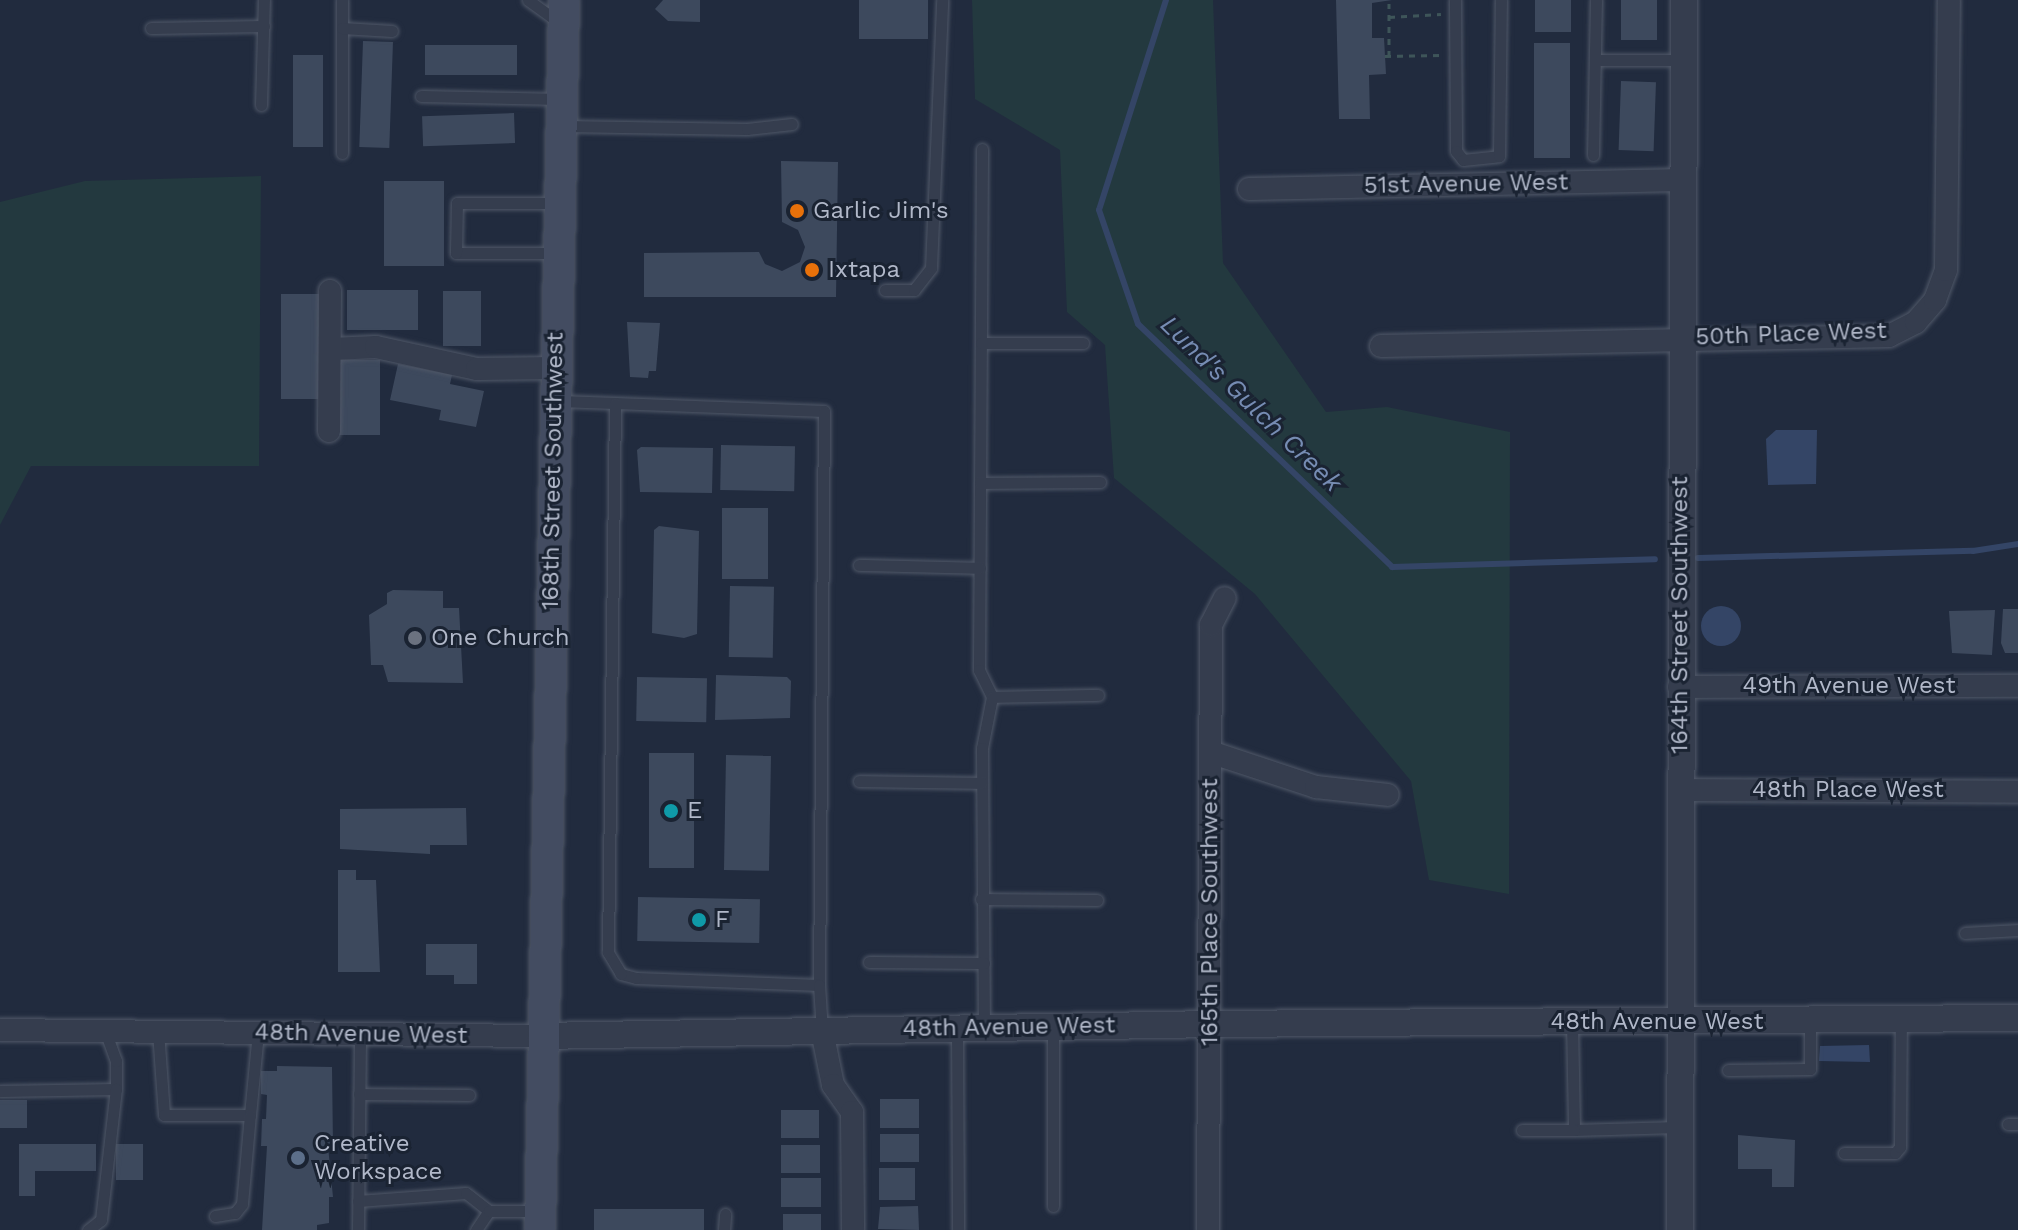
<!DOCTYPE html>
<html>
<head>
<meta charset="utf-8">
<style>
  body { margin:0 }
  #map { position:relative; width:2018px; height:1230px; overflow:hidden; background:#212b3e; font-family:"Work Sans",sans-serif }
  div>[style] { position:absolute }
  .green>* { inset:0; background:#23393f }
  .water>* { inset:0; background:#344566 }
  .round { border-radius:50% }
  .stream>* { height:6px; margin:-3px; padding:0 3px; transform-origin:3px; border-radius:3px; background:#344566 }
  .building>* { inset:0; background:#3d495d; transform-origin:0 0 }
  .path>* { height:3px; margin-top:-1.5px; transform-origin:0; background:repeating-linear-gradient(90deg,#3e5559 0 6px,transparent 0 12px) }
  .roads { filter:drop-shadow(0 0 2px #505868) drop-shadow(0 0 2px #505868) }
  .service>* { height:11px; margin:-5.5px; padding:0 5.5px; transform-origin:5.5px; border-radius:5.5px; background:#353d4e }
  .minor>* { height:22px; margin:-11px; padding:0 11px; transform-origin:11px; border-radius:11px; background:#353d4e }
  .tertiary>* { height:26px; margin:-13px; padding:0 13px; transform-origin:13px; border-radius:13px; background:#353d4e }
  .secondary>* { height:30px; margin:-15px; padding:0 15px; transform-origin:15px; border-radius:15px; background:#434c61 }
  .dots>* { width:22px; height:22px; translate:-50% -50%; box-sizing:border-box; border:4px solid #1a2332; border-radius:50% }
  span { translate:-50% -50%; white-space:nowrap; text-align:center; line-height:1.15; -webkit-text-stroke:6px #1a2332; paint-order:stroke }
  .street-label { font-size:24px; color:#b1b8c9 }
  .poi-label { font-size:24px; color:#b1b8c9 }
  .left { translate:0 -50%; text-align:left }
  .water-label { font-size:26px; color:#768cb3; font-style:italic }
</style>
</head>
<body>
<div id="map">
  <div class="green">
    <i style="clip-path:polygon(972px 0,1213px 0,1223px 263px,1326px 412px,1387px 407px,1510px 432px,1509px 894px,1429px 880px,1411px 781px,1255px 594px,1114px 478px,1105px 345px,1067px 312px,1060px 150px,975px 99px)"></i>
    <i style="clip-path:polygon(261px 176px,259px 466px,31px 466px,0 525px,0 202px,85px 181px)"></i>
  </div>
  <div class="water">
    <i style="clip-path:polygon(1776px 430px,1817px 430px,1816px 484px,1768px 485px,1766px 439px)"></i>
    <i class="round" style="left:1701px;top:606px;width:40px;height:40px"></i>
    <i style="clip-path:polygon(1869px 1045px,1870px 1062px,1819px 1061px,1820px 1046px)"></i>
  </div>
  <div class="stream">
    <i style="left:1166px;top:0;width:220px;rotate:107.7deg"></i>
    <i style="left:1099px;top:210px;width:120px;rotate:71.1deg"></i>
    <i style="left:1138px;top:324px;width:352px;rotate:43.7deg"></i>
    <i style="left:1392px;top:567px;width:263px;rotate:-1.7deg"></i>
    <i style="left:1698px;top:558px;width:275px;rotate:-1.5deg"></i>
    <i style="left:1973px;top:551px;width:46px;rotate:-8.8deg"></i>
  </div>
  <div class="building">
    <i style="clip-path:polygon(663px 0,700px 0,700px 22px,668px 21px,655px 9px)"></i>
    <i style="left:859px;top:0;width:69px;height:39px"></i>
    <i style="clip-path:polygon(1336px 0,1392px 0,1372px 3px,1372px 38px,1384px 38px,1386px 74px,1369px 75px,1370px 119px,1339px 119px)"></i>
    <i style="left:1535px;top:0;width:36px;height:32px"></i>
    <i style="left:1621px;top:0;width:36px;height:40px"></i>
    <i style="left:363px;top:41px;width:30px;height:106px;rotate:2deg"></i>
    <i style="left:1534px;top:43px;width:36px;height:115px"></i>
    <i style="left:425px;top:45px;width:92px;height:30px"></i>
    <i style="left:293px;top:55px;width:30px;height:92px"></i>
    <i style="left:1621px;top:81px;width:35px;height:69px;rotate:2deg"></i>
    <i style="left:514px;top:113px;width:30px;height:92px;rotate:88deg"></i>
    <i style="clip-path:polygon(781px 161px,838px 162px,836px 297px,644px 297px,644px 253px,759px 252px,765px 264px,782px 271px,800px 262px,805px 247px,798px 230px,782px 222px)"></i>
    <i style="left:384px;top:181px;width:60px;height:85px"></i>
    <i style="left:418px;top:290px;width:40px;height:71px;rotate:90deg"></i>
    <i style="left:443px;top:291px;width:38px;height:55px"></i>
    <i style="left:281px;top:294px;width:38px;height:105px"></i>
    <i style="clip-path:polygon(627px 322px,660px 323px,656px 371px,649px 371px,648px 378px,630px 377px)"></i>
    <i style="left:339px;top:360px;width:41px;height:75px"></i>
    <i style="clip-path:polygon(398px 364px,452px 375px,450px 384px,484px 391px,476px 427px,439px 420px,441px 410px,390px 400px)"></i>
    <i style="left:721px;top:445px;width:74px;height:45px;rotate:1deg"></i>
    <i style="clip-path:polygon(641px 447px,713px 448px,712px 493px,640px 492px,637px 450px)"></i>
    <i style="left:722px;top:508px;width:46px;height:71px"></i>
    <i style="clip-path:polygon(659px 526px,699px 531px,697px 634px,684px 638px,652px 633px,654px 530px)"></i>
    <i style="left:730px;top:586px;width:44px;height:71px;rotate:1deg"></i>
    <i style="clip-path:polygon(393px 590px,443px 591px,443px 608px,459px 608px,463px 683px,388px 682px,383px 665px,371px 665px,369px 615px,387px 604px,387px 593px)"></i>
    <i style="clip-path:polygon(2003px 609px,2018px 609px,2018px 653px,2005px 653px,2001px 643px)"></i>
    <i style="clip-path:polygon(1995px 610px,1992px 655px,1952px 653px,1949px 611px)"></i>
    <i style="clip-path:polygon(716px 675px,787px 677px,791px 681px,790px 718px,715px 720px)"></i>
    <i style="left:637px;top:677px;width:70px;height:44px;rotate:1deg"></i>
    <i style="left:649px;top:753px;width:45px;height:115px"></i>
    <i style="left:726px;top:755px;width:45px;height:115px;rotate:1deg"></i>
    <i style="clip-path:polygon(466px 808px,467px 845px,430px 845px,430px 854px,340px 849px,340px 809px)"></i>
    <i style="clip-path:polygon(338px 870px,356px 870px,356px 880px,376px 880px,380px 972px,338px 972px)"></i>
    <i style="left:638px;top:897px;width:122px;height:44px;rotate:1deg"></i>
    <i style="clip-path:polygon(426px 944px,477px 944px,477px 984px,454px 984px,454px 975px,426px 975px)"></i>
    <i style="clip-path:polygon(277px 1066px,332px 1067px,333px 1146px,328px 1146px,333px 1197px,329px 1197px,329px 1223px,317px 1225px,317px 1230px,262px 1230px,267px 1146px,261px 1146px,262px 1119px,266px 1119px,267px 1095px,261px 1094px,261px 1071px,277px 1071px)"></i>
    <i style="left:880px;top:1099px;width:39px;height:29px"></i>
    <i style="left:0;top:1100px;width:27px;height:28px"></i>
    <i style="left:781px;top:1110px;width:38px;height:28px"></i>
    <i style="left:880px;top:1134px;width:39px;height:28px"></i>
    <i style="clip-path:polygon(1738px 1135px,1795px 1140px,1794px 1187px,1772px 1187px,1772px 1169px,1738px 1169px)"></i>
    <i style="clip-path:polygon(19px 1144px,96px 1144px,96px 1171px,35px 1171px,35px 1196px,19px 1196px)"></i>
    <i style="left:116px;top:1144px;width:27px;height:36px"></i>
    <i style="left:781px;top:1145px;width:39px;height:28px"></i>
    <i style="left:879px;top:1168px;width:36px;height:32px"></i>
    <i style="left:781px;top:1178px;width:40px;height:29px"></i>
    <i style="clip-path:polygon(918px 1206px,919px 1230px,878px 1229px,880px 1207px)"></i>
    <i style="left:594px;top:1209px;width:110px;height:21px"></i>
    <i style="left:783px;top:1214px;width:38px;height:16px"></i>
  </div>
  <div class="path">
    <i style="left:1389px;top:3px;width:53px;rotate:90deg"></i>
    <i style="left:1389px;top:17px;width:52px;rotate:-3.3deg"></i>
    <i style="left:1385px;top:56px;width:56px;rotate:-1deg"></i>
  </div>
  <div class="roads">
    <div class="service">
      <i style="left:342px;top:0;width:153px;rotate:90deg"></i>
      <i style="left:528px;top:0;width:39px;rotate:36deg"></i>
      <i style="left:1455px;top:0;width:151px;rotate:89.6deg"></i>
      <i style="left:1456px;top:151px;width:11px;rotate:52deg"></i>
      <i style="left:1463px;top:160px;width:36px;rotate:-6deg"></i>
      <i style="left:1499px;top:156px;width:156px;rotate:-89.3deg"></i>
      <i style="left:151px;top:28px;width:113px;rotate:-1deg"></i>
      <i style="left:342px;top:28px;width:50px;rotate:3.4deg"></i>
      <i style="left:1595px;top:60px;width:88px"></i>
      <i style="left:421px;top:96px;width:140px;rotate:1.2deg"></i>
      <i style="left:261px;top:105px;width:105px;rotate:-88.4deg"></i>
      <i style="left:562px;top:126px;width:185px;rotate:0.9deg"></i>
      <i style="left:747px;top:129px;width:45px;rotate:-6.3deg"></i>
      <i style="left:982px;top:149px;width:521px;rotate:90.33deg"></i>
      <i style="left:979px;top:670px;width:30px;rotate:64deg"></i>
      <i style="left:992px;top:697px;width:52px;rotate:101.1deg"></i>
      <i style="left:982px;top:748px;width:280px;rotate:89.6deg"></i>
      <i style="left:1593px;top:155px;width:155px;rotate:-88.9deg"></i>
      <i style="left:558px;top:253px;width:102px;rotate:180deg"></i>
      <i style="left:456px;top:253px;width:50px;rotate:-88.9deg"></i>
      <i style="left:457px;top:203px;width:102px"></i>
      <i style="left:885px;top:290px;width:29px"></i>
      <i style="left:914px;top:290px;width:28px;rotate:-52deg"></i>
      <i style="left:931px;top:268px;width:268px;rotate:-87.6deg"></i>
      <i style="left:981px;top:343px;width:102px"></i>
      <i style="left:559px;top:401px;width:56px;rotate:2deg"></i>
      <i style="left:615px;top:403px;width:209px;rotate:2.2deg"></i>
      <i style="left:824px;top:411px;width:574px;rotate:90.5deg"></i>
      <i style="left:819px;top:985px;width:183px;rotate:-177.8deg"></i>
      <i style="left:636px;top:978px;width:16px;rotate:-165deg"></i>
      <i style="left:621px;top:974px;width:26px;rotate:-121deg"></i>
      <i style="left:608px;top:952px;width:549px;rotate:-89.27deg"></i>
      <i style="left:980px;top:483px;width:120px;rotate:-0.5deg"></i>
      <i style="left:859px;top:565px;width:121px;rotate:1.4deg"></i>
      <i style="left:992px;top:697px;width:106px;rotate:-1.1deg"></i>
      <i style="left:859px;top:781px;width:123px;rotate:0.9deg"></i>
      <i style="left:981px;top:899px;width:116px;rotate:0.5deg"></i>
      <i style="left:1965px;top:933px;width:53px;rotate:-3.2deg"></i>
      <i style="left:869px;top:962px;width:115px;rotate:0.5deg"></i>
      <i style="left:819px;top:985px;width:46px;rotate:86.3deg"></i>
      <i style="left:1572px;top:1022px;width:108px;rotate:88.9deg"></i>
      <i style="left:1574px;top:1130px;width:104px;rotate:-1.7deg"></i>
      <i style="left:1053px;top:1027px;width:179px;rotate:90deg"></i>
      <i style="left:957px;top:1029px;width:201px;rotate:89.7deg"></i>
      <i style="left:158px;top:1031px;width:84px;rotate:85.9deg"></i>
      <i style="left:164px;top:1115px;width:86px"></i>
      <i style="left:250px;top:1115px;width:83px;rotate:-84.5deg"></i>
      <i style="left:1728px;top:1070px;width:82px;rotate:-0.7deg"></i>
      <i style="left:1810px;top:1069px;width:48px;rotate:-90deg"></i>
      <i style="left:0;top:1091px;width:116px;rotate:-1deg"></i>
      <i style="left:116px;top:1089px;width:28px;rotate:-90deg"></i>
      <i style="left:116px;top:1061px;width:32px;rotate:-110deg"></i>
      <i style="left:359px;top:1094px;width:110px;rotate:0.5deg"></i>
      <i style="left:2008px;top:1124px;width:10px"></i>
      <i style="left:1522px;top:1130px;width:52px"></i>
      <i style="left:1844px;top:1153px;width:51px"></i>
      <i style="left:1895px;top:1153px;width:8px;rotate:-50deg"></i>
      <i style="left:1900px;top:1147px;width:128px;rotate:-89.6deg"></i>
      <i style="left:358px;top:1201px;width:108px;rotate:-4.2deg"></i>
      <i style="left:466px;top:1193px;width:29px;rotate:38deg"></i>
      <i style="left:215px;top:1216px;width:20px;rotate:-9deg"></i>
      <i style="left:235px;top:1213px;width:11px;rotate:-52deg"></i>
      <i style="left:242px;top:1204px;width:89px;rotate:-84.9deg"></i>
      <i style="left:88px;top:1230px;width:16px;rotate:-38deg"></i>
      <i style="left:101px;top:1220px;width:132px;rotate:-83.5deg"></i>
      <i style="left:358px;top:1230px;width:196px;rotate:-89.4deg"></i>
      <i style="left:476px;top:1230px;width:23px;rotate:-56deg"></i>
      <i style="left:489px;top:1211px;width:48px"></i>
      <i style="left:724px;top:1230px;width:16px;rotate:-86deg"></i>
    </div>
    <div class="minor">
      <i style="left:1249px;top:189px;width:435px;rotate:-1.2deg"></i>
      <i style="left:1381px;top:346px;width:508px;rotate:-1.13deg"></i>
      <i style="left:1889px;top:336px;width:30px;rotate:-27deg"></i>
      <i style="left:1916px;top:322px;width:29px;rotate:-49deg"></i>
      <i style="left:1935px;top:300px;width:32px;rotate:-70deg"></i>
      <i style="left:1946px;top:270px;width:270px;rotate:-89.4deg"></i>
      <i style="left:331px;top:349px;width:45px;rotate:-2.5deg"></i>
      <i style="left:376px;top:347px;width:103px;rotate:12.3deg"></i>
      <i style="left:477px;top:369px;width:79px;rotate:-0.7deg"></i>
      <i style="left:329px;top:431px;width:140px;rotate:-89.6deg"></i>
      <i style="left:1679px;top:687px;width:339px;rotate:-0.2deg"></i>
      <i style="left:1210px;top:752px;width:112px;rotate:18.3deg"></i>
      <i style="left:1316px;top:787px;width:72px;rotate:6.3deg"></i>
      <i style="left:1679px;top:790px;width:339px;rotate:0.3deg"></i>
      <i style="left:0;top:1030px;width:540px;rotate:0.64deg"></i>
      <i style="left:822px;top:1031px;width:55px;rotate:78.5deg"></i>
      <i style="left:833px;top:1085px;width:33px;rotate:55deg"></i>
      <i style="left:852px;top:1112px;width:118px;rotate:89.5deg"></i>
      <i style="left:1208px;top:1230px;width:605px;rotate:-89.72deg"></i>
      <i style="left:1211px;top:625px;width:30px;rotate:-63deg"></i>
    </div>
    <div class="tertiary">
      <i style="left:540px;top:1036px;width:671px;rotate:-1.02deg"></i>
      <i style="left:1211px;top:1024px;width:807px;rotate:-0.43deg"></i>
      <i style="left:1680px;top:1230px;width:1230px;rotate:-89.81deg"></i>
    </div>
    <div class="secondary">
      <i style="left:540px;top:1230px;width:1230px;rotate:-88.88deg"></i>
    </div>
  </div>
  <div class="dots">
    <i style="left:797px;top:211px;background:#e8710a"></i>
    <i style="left:812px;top:270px;background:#e8710a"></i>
    <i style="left:415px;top:638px;background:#6b7280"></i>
    <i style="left:671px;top:811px;background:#0f9aa8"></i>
    <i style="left:699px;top:920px;background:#0f9aa8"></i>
    <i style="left:298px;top:1158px;background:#5c6f8a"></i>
  </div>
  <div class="street-label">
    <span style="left:1466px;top:184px;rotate:-1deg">51st Avenue West</span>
    <span style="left:1791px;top:334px;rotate:-2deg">50th Place West</span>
    <span style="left:553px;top:471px;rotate:-89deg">168th Street Southwest</span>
    <span style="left:1680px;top:615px;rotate:-90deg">164th Street Southwest</span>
    <span style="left:1849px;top:686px">49th Avenue West</span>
    <span style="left:1848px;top:790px">48th Place West</span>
    <span style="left:1210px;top:912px;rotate:-90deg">165th Place Southwest</span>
    <span style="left:1657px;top:1022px">48th Avenue West</span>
    <span style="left:1009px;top:1027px;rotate:-1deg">48th Avenue West</span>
    <span style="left:361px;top:1034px;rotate:1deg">48th Avenue West</span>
  </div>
  <div class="poi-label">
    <span class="left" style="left:813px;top:211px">Garlic Jim's</span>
    <span class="left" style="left:828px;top:270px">Ixtapa</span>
    <span class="left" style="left:431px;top:638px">One Church</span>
    <span class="left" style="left:687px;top:811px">E</span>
    <span class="left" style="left:715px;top:920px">F</span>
    <span class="left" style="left:314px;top:1158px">Creative<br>Workspace</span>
  </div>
  <div class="water-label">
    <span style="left:1251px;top:404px;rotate:44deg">Lund's Gulch Creek</span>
  </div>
</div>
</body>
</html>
